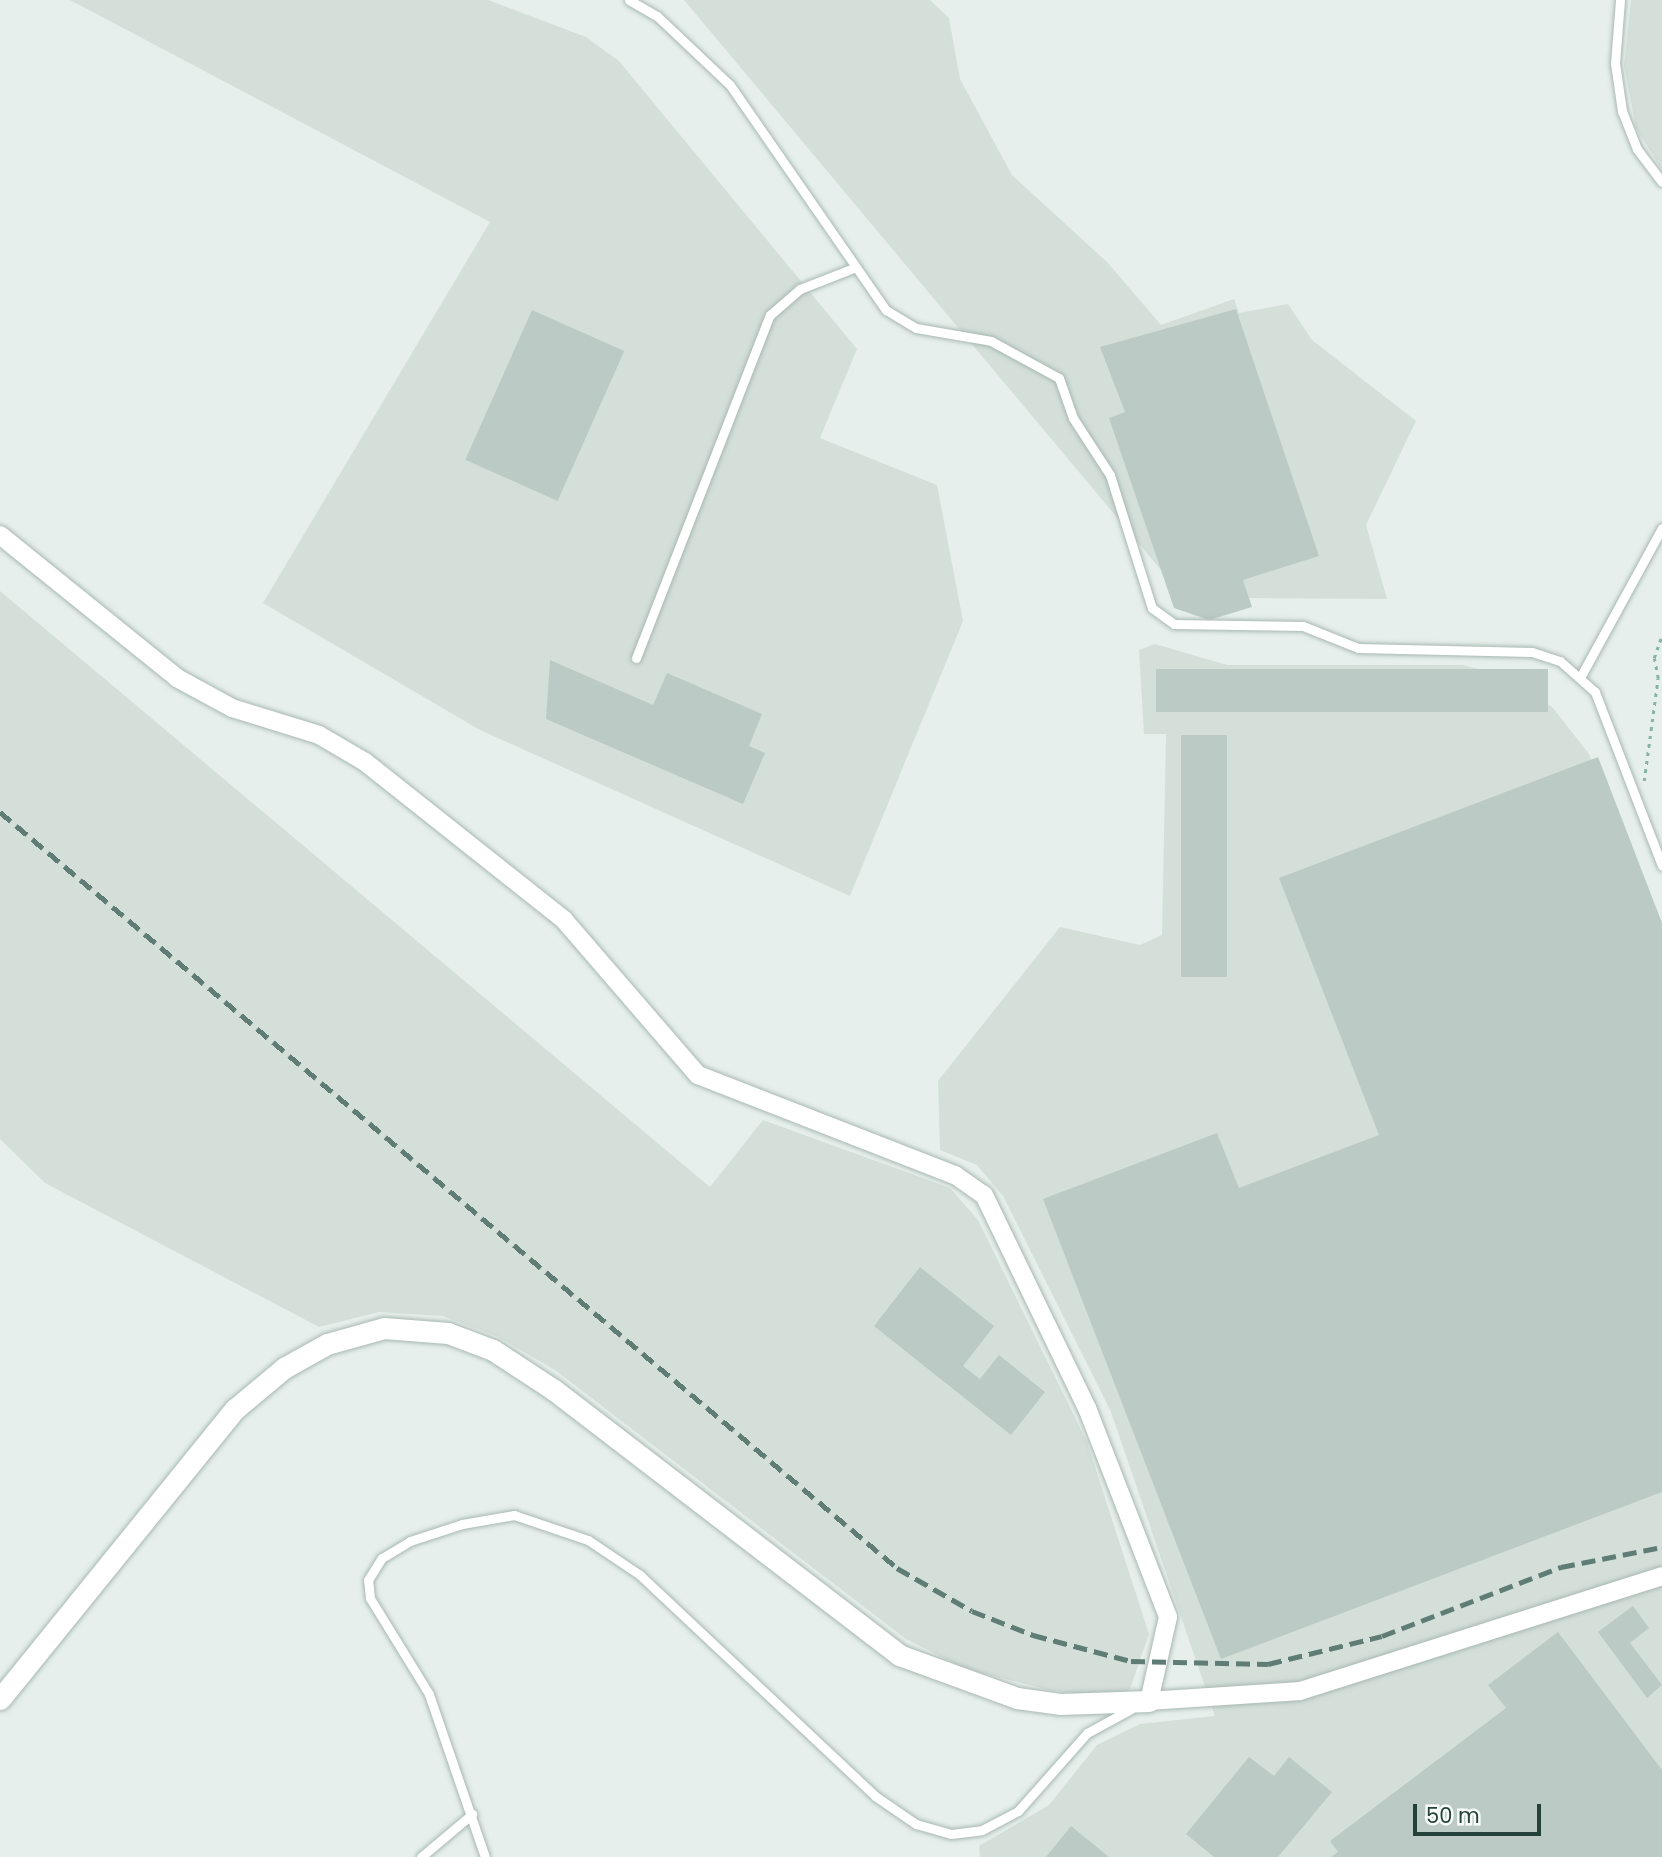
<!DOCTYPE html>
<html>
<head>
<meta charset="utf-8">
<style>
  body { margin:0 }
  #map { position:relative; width:1662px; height:1857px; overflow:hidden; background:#e6efeb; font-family:Poppins,sans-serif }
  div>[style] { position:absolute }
  .built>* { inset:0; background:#d4dfda }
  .building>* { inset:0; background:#bbcac4; transform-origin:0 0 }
  .path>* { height:2.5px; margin-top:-1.25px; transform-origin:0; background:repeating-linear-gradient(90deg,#86b3a5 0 3.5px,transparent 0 8.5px) }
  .roads { filter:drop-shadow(0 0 2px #a8b8b2) drop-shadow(0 0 2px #a8b8b2) }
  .service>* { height:9px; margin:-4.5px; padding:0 4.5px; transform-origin:4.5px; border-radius:4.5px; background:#fff }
  .minor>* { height:18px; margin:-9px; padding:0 9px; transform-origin:9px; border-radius:9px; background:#fff }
  .tertiary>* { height:21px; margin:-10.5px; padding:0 10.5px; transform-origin:10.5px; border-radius:10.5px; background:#fff }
  .rail>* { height:5px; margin-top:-2.5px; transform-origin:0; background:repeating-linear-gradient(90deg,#5f7d75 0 14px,transparent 0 21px) }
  span { translate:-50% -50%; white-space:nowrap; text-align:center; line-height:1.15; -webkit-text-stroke:7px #f7fbf9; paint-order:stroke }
  .scale { position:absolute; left:1413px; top:1804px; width:128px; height:32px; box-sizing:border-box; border:4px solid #24423a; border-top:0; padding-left:9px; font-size:21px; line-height:24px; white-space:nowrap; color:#24423a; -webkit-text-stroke:5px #f7fbf9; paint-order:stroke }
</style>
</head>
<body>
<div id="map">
  <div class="built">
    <i style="clip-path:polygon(70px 0,488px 0,586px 37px,619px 61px,857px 349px,820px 438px,937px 485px,963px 621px,850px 896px,480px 730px,263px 603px,490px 222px)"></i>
    <i style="clip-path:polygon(684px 0,930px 0,949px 18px,960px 79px,1012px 175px,1108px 263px,1161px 325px,1234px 299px,1239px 313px,1288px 304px,1312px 340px,1416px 421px,1366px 525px,1387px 599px,1235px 598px,1166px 576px)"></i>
    <i style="clip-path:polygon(1631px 0,1662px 0,1662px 170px,1636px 128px,1624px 66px)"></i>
    <i style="clip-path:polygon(0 591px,710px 1187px,763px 1120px,950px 1188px,978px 1220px,1087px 1442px,1149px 1634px,1130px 1689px,1116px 1698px,1049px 1690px,966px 1669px,906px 1639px,555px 1370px,498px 1337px,443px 1316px,379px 1312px,319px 1327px,45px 1183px,0 1139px)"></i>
    <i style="clip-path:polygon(1155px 644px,1227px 665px,1463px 665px,1514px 678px,1553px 708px,1589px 754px,1662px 923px,1662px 1857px,980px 1857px,979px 1846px,1049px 1805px,1097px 1745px,1140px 1724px,1215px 1716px,1111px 1412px,1003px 1196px,977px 1165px,940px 1150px,938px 1081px,1060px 927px,1140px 945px,1162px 935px,1166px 734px,1144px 734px,1139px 650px)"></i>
  </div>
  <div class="building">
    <i style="clip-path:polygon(1236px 309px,1319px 556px,1243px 580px,1252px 607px,1209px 620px,1174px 608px,1109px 418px,1125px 412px,1100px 347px)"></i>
    <i style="left:532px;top:310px;width:101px;height:164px;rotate:24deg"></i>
    <i style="clip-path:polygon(550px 660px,653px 705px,667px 673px,762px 714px,749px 746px,765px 753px,743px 804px,546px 719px)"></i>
    <i style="left:1548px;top:669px;width:43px;height:392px;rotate:90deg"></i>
    <i style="left:1181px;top:735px;width:46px;height:242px"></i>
    <i style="clip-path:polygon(1598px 757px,1662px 923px,1662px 1492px,1221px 1659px,1043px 1199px,1217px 1133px,1239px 1188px,1379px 1135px,1279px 878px)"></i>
    <i style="clip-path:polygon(920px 1267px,994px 1326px,963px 1366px,980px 1379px,999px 1355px,1045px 1392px,1011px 1435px,874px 1326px)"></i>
    <i style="clip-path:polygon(1633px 1606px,1649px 1628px,1630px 1643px,1662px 1685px,1647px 1698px,1598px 1632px)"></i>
    <i style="clip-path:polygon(1558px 1632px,1662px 1770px,1662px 1857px,1331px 1857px,1338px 1852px,1330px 1841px,1506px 1708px,1488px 1685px)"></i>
    <i style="clip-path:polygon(1249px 1757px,1274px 1776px,1289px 1757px,1332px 1792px,1278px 1857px,1214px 1857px,1186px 1834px)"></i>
    <i style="clip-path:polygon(1071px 1826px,1109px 1857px,1046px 1857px)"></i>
  </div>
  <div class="path">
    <i style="left:1644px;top:781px;width:104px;rotate:-82.3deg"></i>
    <i style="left:1658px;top:678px;width:20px;rotate:-101deg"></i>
    <i style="left:1654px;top:658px;width:24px;rotate:-71deg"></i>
  </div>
  <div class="roads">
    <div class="service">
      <i style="left:629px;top:0;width:32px;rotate:30deg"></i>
      <i style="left:657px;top:16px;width:100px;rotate:43.4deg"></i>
      <i style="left:730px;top:85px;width:274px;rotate:55.3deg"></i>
      <i style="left:886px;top:310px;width:35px;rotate:31deg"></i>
      <i style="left:916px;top:328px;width:76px;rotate:9.8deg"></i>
      <i style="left:991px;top:341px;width:77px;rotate:28.6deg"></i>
      <i style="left:1059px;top:378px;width:42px;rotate:70.7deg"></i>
      <i style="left:1073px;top:418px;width:68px;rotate:57deg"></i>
      <i style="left:1110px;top:475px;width:139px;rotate:72.5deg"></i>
      <i style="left:1152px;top:608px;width:27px;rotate:36deg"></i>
      <i style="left:1174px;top:624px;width:129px;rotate:0.9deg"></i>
      <i style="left:1303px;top:626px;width:59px;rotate:21.8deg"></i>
      <i style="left:1358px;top:648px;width:174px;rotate:1.3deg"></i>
      <i style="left:1532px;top:652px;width:29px;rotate:18deg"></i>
      <i style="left:1560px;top:661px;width:47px;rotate:41.5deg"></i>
      <i style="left:1595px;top:692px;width:186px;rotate:68.9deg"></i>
      <i style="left:1620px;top:0;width:63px;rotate:94.5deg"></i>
      <i style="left:1615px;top:63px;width:49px;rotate:81.7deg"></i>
      <i style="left:1622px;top:111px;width:41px;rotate:68.5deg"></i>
      <i style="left:1637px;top:149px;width:41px;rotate:52.9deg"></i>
      <i style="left:636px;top:658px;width:368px;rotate:-68.7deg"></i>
      <i style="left:770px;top:315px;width:40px;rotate:-41deg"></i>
      <i style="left:800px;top:289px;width:60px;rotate:-21.4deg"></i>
      <i style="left:1582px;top:674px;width:166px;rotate:-61.3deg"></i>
      <i style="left:421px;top:1857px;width:67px;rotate:-40.1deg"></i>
      <i style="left:485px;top:1857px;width:172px;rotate:-109deg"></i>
      <i style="left:429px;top:1694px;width:113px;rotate:-121.6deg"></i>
      <i style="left:370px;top:1598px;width:18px;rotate:-96deg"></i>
      <i style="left:368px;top:1580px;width:26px;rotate:-58deg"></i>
      <i style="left:382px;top:1558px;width:33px;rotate:-31deg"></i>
      <i style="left:410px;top:1541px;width:55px;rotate:-18.1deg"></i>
      <i style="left:462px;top:1524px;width:53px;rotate:-9.8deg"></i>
      <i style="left:514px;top:1515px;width:78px;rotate:18.7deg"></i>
      <i style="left:588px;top:1540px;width:63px;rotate:33.9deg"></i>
      <i style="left:640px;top:1575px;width:323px;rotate:43.2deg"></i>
      <i style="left:875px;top:1796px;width:50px;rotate:34.3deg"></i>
      <i style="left:916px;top:1824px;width:36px;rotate:16deg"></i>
      <i style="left:951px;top:1834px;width:31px;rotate:-7deg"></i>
      <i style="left:982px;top:1830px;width:41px;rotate:-27.8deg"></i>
      <i style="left:1018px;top:1811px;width:104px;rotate:-48.5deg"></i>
      <i style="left:1087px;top:1733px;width:50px;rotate:-28.6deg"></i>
    </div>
    <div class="minor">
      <i style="left:0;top:535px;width:228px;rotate:38.9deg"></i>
      <i style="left:177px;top:678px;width:63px;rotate:28.6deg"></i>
      <i style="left:232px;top:708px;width:91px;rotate:17.2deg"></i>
      <i style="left:319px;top:735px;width:53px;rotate:30.4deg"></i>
      <i style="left:365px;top:762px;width:254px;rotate:38.4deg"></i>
      <i style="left:564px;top:920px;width:205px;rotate:49.2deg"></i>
      <i style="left:698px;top:1075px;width:276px;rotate:21.3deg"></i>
      <i style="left:955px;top:1175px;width:35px;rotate:35deg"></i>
      <i style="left:984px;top:1195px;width:237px;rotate:64.2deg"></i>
      <i style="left:1087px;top:1408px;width:224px;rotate:68.8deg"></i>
      <i style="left:1168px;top:1617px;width:86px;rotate:102.7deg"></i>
      <i style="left:1149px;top:1701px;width:151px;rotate:-3.8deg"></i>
      <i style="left:1300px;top:1691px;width:380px;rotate:-17.6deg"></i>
    </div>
    <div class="tertiary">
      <i style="left:0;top:1699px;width:373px;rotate:-51deg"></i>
      <i style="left:235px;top:1409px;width:64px;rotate:-39.9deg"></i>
      <i style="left:284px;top:1368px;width:49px;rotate:-29.2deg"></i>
      <i style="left:327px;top:1344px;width:59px;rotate:-15.7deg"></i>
      <i style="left:384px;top:1328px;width:64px;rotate:4.5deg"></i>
      <i style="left:448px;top:1333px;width:48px;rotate:20.7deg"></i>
      <i style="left:493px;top:1350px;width:73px;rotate:33.3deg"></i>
      <i style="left:554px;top:1390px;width:435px;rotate:37.5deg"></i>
      <i style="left:899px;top:1655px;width:126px;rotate:20deg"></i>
      <i style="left:1017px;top:1698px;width:43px;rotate:7.9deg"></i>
      <i style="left:1060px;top:1704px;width:89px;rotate:-1.9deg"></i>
    </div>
  </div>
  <div class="rail">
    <i style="left:0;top:812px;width:1173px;rotate:40.12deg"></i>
    <i style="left:897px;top:1568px;width:86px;rotate:29.8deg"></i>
    <i style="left:972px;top:1611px;width:66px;rotate:21.5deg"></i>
    <i style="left:1033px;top:1635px;width:101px;rotate:14.9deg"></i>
    <i style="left:1131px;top:1661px;width:137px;rotate:1.3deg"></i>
    <i style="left:1268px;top:1664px;width:117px;rotate:-13.8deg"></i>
    <i style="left:1382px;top:1636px;width:192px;rotate:-21.1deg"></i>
    <i style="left:1561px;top:1567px;width:103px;rotate:-11.2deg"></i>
  </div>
  <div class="scale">50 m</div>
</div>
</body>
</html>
